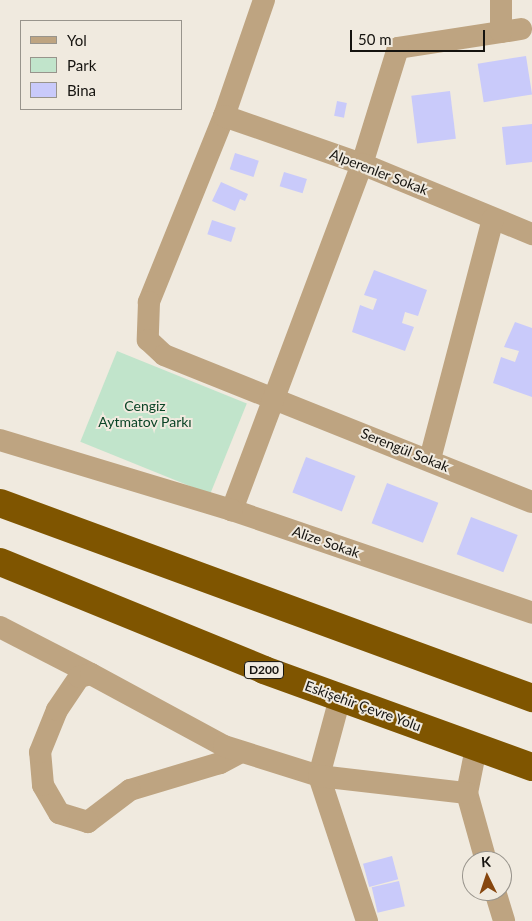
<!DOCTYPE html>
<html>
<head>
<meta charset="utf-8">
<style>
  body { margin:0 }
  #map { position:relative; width:532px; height:921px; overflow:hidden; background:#f0eadf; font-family:Lato,sans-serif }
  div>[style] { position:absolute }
  .green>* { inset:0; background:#c1e4cb; transform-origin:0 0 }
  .building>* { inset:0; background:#c9cafa; transform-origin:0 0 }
  .minor>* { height:22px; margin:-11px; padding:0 11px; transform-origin:11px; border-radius:11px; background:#bea481 }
  .highway>* { height:28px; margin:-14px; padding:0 14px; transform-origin:14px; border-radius:14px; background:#7f5500 }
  span { translate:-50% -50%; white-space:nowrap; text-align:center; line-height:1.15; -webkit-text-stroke:4px #f0eadf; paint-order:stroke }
  .shield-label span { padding:1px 4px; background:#f0eadf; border:1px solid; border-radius:4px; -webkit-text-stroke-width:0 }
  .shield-label { font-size:12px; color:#15130f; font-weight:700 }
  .street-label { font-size:14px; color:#15130f }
  .park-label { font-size:14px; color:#0a4426 }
  .legend { position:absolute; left:20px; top:20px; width:162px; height:90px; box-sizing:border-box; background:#f0eadf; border:1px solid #98948c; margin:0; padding:6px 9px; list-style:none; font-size:15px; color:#15130f }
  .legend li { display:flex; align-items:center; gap:10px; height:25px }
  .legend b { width:25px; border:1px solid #98948c }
  .north { position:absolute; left:462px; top:851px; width:50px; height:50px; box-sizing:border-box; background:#f0eadf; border:1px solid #98948c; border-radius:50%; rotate:356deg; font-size:14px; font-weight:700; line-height:20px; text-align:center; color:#15130f }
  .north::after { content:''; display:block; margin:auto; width:18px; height:22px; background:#86460e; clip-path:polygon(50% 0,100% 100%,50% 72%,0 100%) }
  .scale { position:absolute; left:350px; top:30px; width:135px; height:22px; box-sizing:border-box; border:2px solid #15130f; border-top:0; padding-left:6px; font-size:15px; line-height:18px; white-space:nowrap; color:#15130f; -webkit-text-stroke:4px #f0eadf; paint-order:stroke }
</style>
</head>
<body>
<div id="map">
  <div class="green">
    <i style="left:117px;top:351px;width:140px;height:98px;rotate:22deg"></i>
  </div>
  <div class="building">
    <i style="left:526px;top:56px;width:39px;height:49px;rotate:81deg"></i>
    <i style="left:450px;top:91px;width:48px;height:39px;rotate:83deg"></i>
    <i style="left:337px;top:101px;width:10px;height:15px;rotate:11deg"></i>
    <i style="clip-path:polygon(532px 124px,532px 162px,506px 165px,502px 127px)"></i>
    <i style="left:235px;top:153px;width:25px;height:17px;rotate:18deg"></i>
    <i style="left:284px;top:172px;width:24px;height:15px;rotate:17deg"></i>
    <i style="clip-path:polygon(221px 182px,248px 194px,245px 201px,240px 199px,235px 211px,212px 201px)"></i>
    <i style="left:212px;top:220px;width:25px;height:15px;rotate:18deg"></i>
    <i style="clip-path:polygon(374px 270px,427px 290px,418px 316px,405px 312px,402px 323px,414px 327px,405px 351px,352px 332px,360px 305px,373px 310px,377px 299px,364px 295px)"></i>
    <i style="clip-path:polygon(515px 322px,532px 328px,532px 397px,493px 383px,501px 357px,515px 362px,519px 351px,504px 347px)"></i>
    <i style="left:306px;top:457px;width:53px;height:38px;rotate:21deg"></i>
    <i style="left:387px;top:483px;width:55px;height:43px;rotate:21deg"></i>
    <i style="left:471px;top:517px;width:50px;height:40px;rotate:21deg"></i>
    <i style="left:392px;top:856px;width:24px;height:30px;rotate:75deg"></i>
    <i style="left:399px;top:881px;width:26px;height:28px;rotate:77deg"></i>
  </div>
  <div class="minor">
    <i style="left:264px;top:0;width:123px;rotate:109deg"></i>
    <i style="left:224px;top:116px;width:201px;rotate:112deg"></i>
    <i style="left:149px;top:302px;width:38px;rotate:92deg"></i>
    <i style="left:148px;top:340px;width:22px;rotate:43deg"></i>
    <i style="left:164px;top:355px;width:396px;rotate:21.8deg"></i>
    <i style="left:521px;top:29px;width:124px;rotate:171.2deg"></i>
    <i style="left:398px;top:48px;width:121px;rotate:107.2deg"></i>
    <i style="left:362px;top:164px;width:370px;rotate:110.6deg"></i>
    <i style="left:232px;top:510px;width:317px;rotate:18.9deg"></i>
    <i style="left:501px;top:32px;width:32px;rotate:-90deg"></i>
    <i style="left:224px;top:116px;width:146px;rotate:19.2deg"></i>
    <i style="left:362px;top:164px;width:184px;rotate:22.4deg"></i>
    <i style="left:0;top:440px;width:242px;rotate:16.8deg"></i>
    <i style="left:430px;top:459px;width:248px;rotate:-75.3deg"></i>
    <i style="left:0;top:627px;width:102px;rotate:27.3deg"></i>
    <i style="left:340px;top:698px;width:81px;rotate:105.1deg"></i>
    <i style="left:319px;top:776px;width:153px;rotate:71.7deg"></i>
    <i style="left:476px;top:748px;width:46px;rotate:101.3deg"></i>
    <i style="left:467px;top:793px;width:71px;rotate:74.4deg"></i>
    <i style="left:241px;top:752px;width:24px;rotate:152deg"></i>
    <i style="left:220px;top:763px;width:94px;rotate:163.3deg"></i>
    <i style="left:130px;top:790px;width:53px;rotate:142.7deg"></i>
    <i style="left:88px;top:822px;width:30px;rotate:-163deg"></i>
    <i style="left:59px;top:813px;width:32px;rotate:-120deg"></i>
    <i style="left:43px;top:785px;width:33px;rotate:-95deg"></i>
    <i style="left:40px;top:752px;width:45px;rotate:-68deg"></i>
    <i style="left:57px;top:710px;width:40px;rotate:-56deg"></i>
    <i style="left:79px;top:677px;width:12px;rotate:-14deg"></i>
    <i style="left:91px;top:674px;width:151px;rotate:28.4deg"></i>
    <i style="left:224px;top:746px;width:100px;rotate:17.5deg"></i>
    <i style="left:319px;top:776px;width:149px;rotate:6.6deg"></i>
    <i style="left:495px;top:891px;width:31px;rotate:73deg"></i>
  </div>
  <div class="highway">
    <i style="left:0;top:503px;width:567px;rotate:20.13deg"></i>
    <i style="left:0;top:562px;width:285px;rotate:22.2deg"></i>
    <i style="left:264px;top:670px;width:285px;rotate:19.9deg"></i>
  </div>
  <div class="shield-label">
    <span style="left:264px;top:670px">D200</span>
  </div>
  <div class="street-label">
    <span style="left:379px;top:172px;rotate:21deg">Alperenler Sokak</span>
    <span style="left:405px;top:450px;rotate:22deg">Serengül Sokak</span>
    <span style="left:326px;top:542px;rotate:19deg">Alize Sokak</span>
    <span style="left:363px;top:706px;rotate:20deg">Eskişehir Çevre Yolu</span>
  </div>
  <div class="park-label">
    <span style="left:145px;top:414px">Cengiz<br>Aytmatov Parkı</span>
  </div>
  <ul class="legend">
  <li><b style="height:6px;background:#bea481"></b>Yol</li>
  <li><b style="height:14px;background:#c1e4cb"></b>Park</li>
  <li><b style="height:14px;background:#c9cafa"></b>Bina</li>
  </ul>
  <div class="north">K</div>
  <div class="scale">50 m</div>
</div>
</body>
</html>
